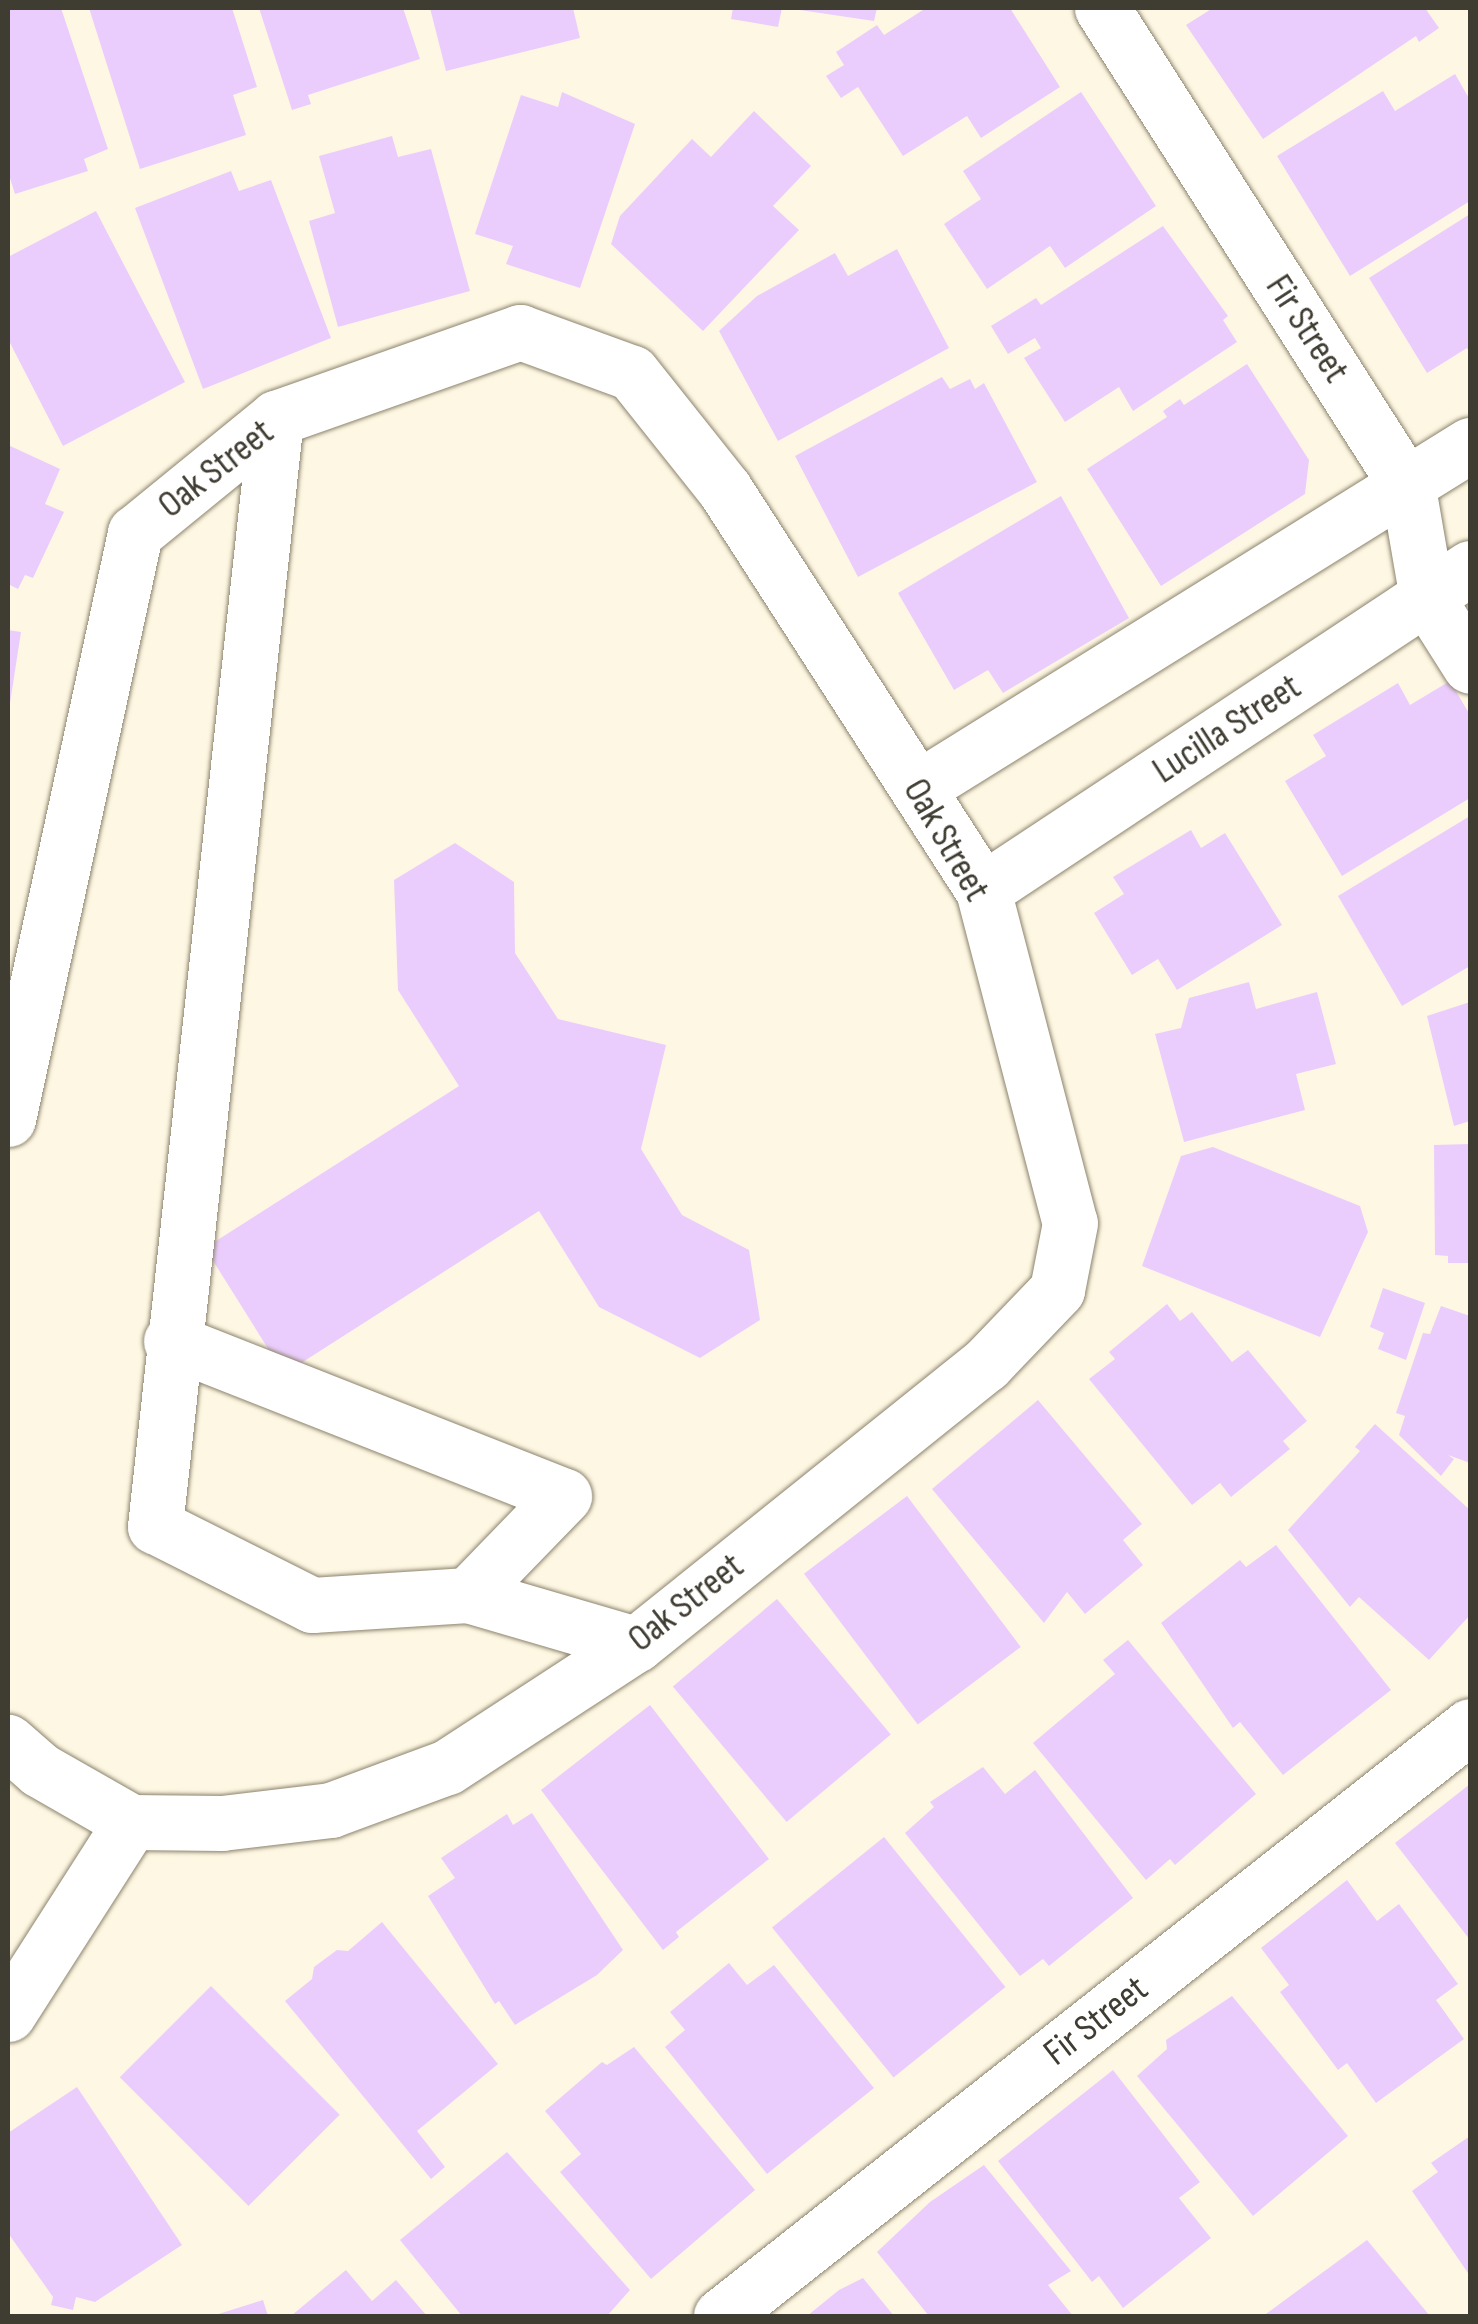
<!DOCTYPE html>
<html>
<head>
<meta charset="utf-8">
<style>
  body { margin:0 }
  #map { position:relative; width:1478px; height:2324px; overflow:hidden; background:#fef7e3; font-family:"Sofia Sans Condensed",sans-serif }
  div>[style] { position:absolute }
  .building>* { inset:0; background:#ebcdfd; transform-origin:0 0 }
  .roads { filter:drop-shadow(0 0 2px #8b836d) drop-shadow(0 0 2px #8b836d) }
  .minor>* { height:55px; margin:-27.5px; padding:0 27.5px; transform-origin:27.5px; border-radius:27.5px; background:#fff }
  span { translate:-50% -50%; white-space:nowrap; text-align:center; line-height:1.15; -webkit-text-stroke:9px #fff; paint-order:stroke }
  .street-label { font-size:38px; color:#3f3c32 }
  .frame { position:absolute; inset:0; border:10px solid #3f3c32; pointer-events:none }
</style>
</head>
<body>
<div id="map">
  <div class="building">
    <i style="clip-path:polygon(8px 8px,61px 8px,108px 149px,84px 159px,88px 171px,15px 194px,8px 172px)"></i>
    <i style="clip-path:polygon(89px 8px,232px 8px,257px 87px,233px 95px,246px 135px,140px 169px)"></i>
    <i style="clip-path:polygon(259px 8px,403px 8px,420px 59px,308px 95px,311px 104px,292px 110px)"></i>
    <i style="clip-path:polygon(430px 8px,573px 8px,580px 38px,446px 71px)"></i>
    <i style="clip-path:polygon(733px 8px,782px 8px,778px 27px,731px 19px)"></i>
    <i style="clip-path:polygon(877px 8px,874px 21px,793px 9px,793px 8px)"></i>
    <i style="clip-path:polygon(926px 8px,1010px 8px,1060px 87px,981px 138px,967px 116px,903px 156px,858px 87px,841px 98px,826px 76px,844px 65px,836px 52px,877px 25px,884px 35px)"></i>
    <i style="clip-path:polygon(1213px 8px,1425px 8px,1439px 28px,1419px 42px,1416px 36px,1263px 139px,1186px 25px)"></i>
    <i style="clip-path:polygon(1455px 74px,1470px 100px,1470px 201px,1350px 276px,1277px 156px,1383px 91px,1395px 111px)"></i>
    <i style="clip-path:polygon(562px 92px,635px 124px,580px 288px,506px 264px,513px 246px,475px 234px,521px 95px,558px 107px)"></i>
    <i style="clip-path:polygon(1081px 92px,1156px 206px,1065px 268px,1050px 246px,987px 289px,944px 224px,981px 199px,963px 171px)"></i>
    <i style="clip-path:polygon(754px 111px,811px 166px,773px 206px,799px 230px,703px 331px,611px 244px,620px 216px,692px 139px,711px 157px)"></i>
    <i style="clip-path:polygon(392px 136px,398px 157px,431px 149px,470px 291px,338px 327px,309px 221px,335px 213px,319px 156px)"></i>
    <i style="clip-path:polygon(231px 171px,239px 191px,271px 180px,331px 338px,203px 389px,135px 208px)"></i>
    <i style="clip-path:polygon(96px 211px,185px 382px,63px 446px,8px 339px,8px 257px)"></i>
    <i style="clip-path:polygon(1470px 214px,1470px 354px,1467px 348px,1427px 373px,1369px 278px)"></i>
    <i style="clip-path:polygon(1163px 226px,1228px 316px,1223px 320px,1237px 342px,1133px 411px,1119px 387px,1065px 422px,1024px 358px,1041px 348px,1035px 338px,1008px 354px,991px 326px,1036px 298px,1041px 305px)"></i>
    <i style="clip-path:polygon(897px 249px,949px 348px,778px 441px,719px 331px,757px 296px,835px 253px,848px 276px)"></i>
    <i style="clip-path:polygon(1247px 364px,1309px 460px,1305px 494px,1161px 586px,1087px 469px,1167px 417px,1163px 411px,1180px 399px,1184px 405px)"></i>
    <i style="clip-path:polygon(942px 377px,950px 389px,970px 379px,975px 389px,984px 383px,1037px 482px,858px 577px,795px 456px)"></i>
    <i style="clip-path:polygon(8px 445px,60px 469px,45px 504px,64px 512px,33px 578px,25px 575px,18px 589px,8px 584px)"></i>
    <i style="clip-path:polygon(1061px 496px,1129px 618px,1003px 693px,988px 670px,954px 690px,898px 593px)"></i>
    <i style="clip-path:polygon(8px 630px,21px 632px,10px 703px,8px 703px)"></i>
    <i style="clip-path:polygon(1450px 681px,1470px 715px,1470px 798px,1342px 876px,1285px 781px,1326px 756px,1313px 735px,1398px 683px,1410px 705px)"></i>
    <i style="clip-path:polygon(1470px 816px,1470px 966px,1402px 1006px,1338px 896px)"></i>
    <i style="clip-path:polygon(1191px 830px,1201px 848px,1225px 833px,1282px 925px,1177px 990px,1158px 959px,1132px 975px,1094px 913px,1124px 894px,1113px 877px)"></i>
    <i style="clip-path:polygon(455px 843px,514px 882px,515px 953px,558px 1019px,666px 1045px,641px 1149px,682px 1215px,749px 1250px,760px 1320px,700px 1358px,599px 1307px,539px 1211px,284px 1374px,205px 1248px,459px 1086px,398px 990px,394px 880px)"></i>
    <i style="clip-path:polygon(1249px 982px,1256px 1009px,1317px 992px,1336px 1064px,1296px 1074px,1305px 1110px,1184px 1142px,1155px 1034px,1181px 1028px,1189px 998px)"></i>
    <i style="clip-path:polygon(1470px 1002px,1470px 1121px,1454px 1126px,1427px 1016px)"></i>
    <i style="clip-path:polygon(1470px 1144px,1470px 1263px,1448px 1263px,1448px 1256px,1435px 1255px,1434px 1145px)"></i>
    <i style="clip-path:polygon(1213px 1147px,1360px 1206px,1368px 1232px,1320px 1337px,1142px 1266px,1181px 1156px)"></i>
    <i style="clip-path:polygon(1383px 1288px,1425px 1303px,1406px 1360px,1378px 1349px,1384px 1333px,1370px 1327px)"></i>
    <i style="clip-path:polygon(1167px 1304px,1180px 1321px,1192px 1312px,1232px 1362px,1248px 1350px,1307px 1421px,1283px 1441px,1290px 1449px,1231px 1497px,1220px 1483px,1192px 1505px,1089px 1379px,1115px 1359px,1109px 1352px)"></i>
    <i style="clip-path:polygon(1441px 1306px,1470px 1316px,1470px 1463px,1448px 1455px,1454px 1459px,1441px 1476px,1399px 1435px,1405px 1416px,1396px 1413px,1423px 1333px,1430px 1334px)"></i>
    <i style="clip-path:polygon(1038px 1400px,1142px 1524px,1123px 1540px,1143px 1565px,1085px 1614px,1067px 1592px,1044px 1623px,932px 1489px)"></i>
    <i style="clip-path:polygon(1375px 1424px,1470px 1510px,1470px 1615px,1429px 1660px,1359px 1597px,1350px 1607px,1288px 1530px,1360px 1451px,1355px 1447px)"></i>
    <i style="left:907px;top:1496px;width:189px;height:129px;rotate:53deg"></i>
    <i style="clip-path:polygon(1276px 1545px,1391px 1690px,1283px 1775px,1240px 1722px,1233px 1728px,1161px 1623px,1240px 1560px,1246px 1567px)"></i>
    <i style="left:777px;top:1599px;width:177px;height:136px;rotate:50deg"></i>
    <i style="clip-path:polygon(1128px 1640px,1256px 1794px,1175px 1865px,1170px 1859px,1146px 1880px,1033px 1743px,1115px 1674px,1103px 1660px)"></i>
    <i style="clip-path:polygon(650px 1705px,769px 1859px,676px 1932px,679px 1937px,663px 1950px,541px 1790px)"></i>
    <i style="clip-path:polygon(983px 1767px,1005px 1794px,1035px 1770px,1133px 1898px,1049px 1966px,1043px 1959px,1020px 1976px,905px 1833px,934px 1807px,930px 1802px)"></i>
    <i style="clip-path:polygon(1470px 1784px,1470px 1940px,1395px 1843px)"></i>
    <i style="clip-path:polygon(532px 1813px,623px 1950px,597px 1975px,515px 2025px,499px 2001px,495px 2004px,428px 1896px,455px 1878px,441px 1858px,507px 1814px,513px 1825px)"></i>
    <i style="left:884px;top:1837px;width:193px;height:144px;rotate:51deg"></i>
    <i style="clip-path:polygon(1347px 1880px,1377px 1921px,1399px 1904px,1458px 1984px,1436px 2000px,1464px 2039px,1376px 2103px,1347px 2063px,1338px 2070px,1280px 1992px,1289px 1985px,1261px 1948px)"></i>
    <i style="clip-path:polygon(382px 1922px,498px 2064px,417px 2131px,445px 2167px,431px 2179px,285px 2001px,312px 1979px,314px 1967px,337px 1950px,348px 1951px)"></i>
    <i style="clip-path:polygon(729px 1963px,747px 1985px,774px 1965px,874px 2088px,767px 2174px,665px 2047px,685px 2030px,670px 2012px)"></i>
    <i style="left:211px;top:1986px;width:182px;height:129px;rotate:45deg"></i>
    <i style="clip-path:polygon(1232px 1996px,1348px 2136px,1253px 2216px,1137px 2076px,1167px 2049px,1166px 2040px)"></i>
    <i style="clip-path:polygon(634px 2047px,755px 2190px,651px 2279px,560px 2172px,581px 2154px,545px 2111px,602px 2062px,607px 2065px)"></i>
    <i style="clip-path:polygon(1113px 2070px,1200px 2182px,1179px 2198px,1211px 2238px,1123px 2308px,1099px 2276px,1092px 2282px,998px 2161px)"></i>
    <i style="clip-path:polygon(77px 2087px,182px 2245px,95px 2302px,76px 2297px,73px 2310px,51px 2305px,53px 2297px,8px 2233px,8px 2133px)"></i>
    <i style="clip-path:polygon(1470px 2136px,1470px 2276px,1412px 2191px,1438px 2172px,1431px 2163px)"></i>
    <i style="clip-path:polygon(507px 2152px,630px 2290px,607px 2316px,462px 2316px,400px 2240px)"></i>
    <i style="clip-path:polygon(984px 2165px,1071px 2271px,1048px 2285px,1073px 2316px,929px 2316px,877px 2252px,930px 2202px)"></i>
    <i style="clip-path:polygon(1367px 2240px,1430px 2316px,1263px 2316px)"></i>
    <i style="clip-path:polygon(346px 2270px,372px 2301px,396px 2280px,427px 2316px,291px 2316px)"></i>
    <i style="clip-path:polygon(863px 2278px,894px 2316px,807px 2316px,839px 2290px)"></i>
    <i style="clip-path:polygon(263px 2300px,268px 2316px,212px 2316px)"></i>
  </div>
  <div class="roads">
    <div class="minor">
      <i style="left:1102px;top:8px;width:569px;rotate:57.48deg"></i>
      <i style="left:1408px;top:488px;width:112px;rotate:80.2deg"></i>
      <i style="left:1427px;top:598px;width:80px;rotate:57.7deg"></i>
      <i style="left:276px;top:418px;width:1115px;rotate:96.23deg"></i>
      <i style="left:155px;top:1526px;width:176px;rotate:26.7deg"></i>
      <i style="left:312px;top:1605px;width:156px;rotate:-3.7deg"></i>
      <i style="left:468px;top:1595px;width:175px;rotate:16.3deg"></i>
      <i style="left:918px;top:788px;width:650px;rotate:-31.86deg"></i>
      <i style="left:983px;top:890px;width:584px;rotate:-33.47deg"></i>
      <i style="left:8px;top:1119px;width:600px;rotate:-77.77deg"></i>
      <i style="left:135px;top:533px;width:182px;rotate:-39.2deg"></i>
      <i style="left:276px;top:418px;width:259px;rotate:-19.4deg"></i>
      <i style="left:520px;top:332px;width:119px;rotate:20.1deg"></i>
      <i style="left:632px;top:373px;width:149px;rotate:51.5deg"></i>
      <i style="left:725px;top:490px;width:476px;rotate:57.2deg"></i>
      <i style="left:983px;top:890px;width:344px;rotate:75.4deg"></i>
      <i style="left:1070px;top:1223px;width:68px;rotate:101deg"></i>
      <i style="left:1057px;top:1290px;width:103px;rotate:133.8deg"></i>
      <i style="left:986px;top:1364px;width:448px;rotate:141.3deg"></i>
      <i style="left:636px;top:1644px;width:225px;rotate:146.9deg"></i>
      <i style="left:447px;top:1767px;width:124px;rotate:159.7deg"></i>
      <i style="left:331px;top:1810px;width:110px;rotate:173.2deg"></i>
      <i style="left:222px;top:1823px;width:91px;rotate:-179.4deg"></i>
      <i style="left:131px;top:1822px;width:105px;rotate:-150.3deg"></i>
      <i style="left:40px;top:1770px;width:43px;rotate:-138.8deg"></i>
      <i style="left:171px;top:1341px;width:422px;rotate:21.5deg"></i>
      <i style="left:564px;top:1496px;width:138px;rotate:134.1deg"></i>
      <i style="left:8px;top:2014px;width:228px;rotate:-57.4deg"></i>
      <i style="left:721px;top:2316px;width:953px;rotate:-38.23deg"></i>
    </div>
  </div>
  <div class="street-label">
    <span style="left:1307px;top:329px;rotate:57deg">Fir Street</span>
    <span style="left:216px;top:469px;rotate:-38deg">Oak Street</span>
    <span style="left:1227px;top:729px;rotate:-33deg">Lucilla Street</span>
    <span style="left:946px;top:840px;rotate:60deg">Oak Street</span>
    <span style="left:686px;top:1603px;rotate:-38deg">Oak Street</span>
    <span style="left:1096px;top:2021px;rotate:-38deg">Fir Street</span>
  </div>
  <div class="frame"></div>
</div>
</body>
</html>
